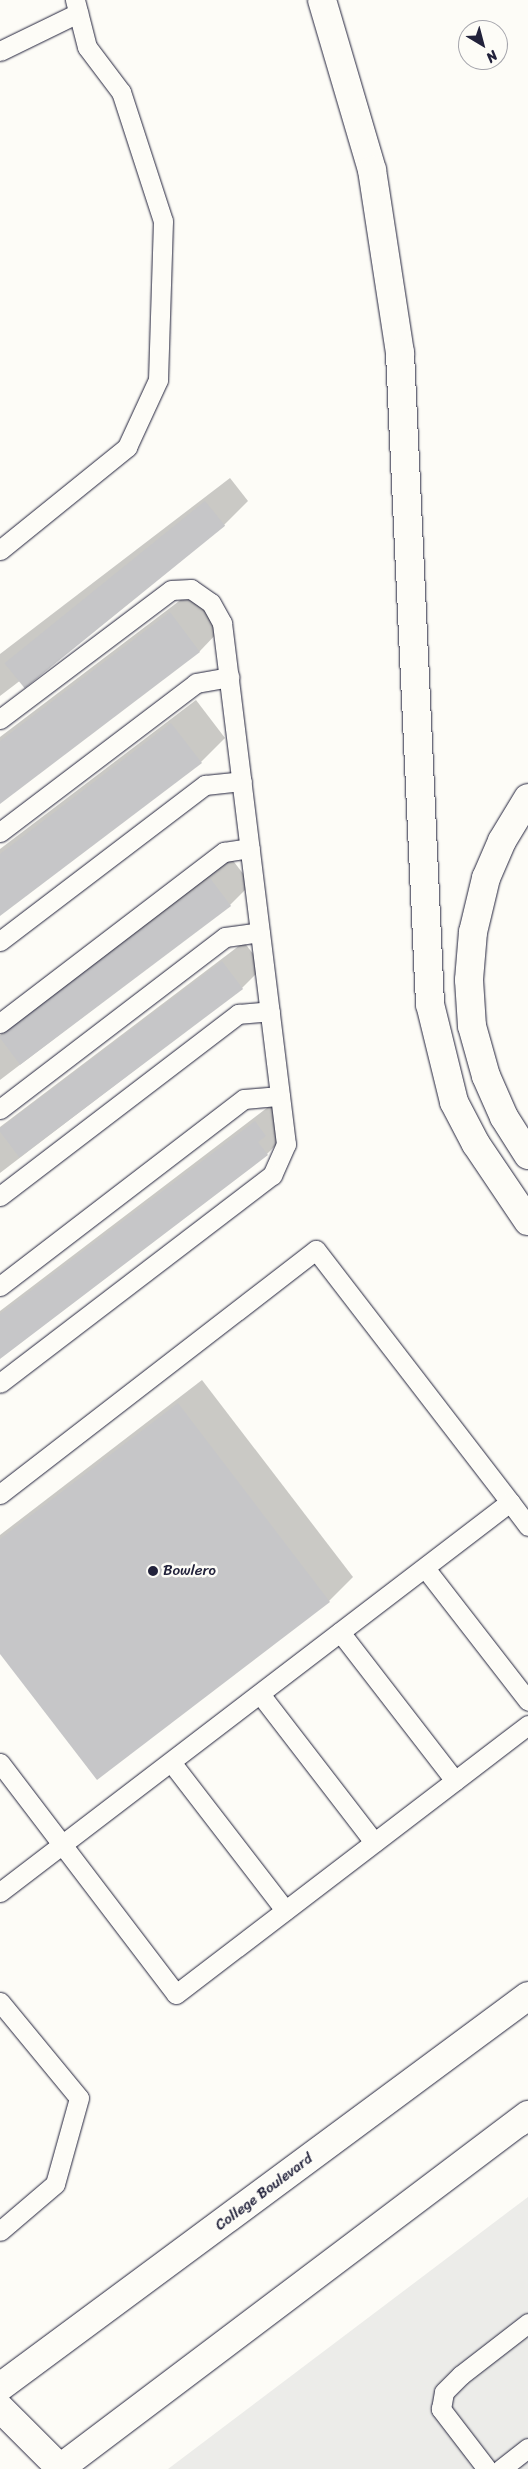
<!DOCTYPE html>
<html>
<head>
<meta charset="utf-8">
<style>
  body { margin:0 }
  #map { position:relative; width:528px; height:2469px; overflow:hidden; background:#fdfcf7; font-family:Sriracha,sans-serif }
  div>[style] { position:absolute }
  .built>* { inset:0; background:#ecece9 }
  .shadow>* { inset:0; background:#0003 }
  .building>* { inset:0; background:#c6c6c8; transform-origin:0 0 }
  .roads { filter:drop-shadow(0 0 1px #22223b) drop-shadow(0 0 1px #22223b) }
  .lane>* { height:19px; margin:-9.5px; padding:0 9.5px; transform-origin:9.5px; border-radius:9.5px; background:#fdfcf7 }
  .street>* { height:28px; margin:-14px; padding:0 14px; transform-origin:14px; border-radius:14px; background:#fdfcf7 }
  .secondary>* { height:28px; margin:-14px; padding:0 14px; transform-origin:14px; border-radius:14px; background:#fdfcf7 }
  .highway>* { height:28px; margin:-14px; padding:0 14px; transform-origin:14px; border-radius:14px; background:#fdfcf7 }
  .dots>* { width:14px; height:14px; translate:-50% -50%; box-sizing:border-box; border:2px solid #fdfcf7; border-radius:50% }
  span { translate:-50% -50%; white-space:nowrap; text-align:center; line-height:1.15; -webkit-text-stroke:5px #fdfcf7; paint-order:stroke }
  .poi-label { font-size:15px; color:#22223b }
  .left { translate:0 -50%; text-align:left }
  .street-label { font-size:15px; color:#22223b }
  .north { position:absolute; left:458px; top:20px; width:50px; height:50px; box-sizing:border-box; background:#fdfcf7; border:1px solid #a5a5ac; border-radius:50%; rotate:143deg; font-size:14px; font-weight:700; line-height:20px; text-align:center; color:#22223b }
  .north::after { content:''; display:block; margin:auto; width:18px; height:22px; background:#22223b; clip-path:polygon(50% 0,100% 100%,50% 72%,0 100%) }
</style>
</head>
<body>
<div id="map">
  <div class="built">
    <i style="clip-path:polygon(528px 2197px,528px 2469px,168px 2469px)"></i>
  </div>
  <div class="shadow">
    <i style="clip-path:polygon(230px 478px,248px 501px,224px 525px,0 696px,0 654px)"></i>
    <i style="clip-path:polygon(191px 592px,220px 630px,200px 651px,0 803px,0 737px)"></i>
    <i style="clip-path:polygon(196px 700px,225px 738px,201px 762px,0 915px,0 849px)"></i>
    <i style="clip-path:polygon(231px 858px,251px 884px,230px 905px,0 1080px,0 1035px)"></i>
    <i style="clip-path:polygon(244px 942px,263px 967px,242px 988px,0 1173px,0 1127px)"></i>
    <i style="clip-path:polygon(276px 1101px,288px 1133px,267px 1154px,0 1357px,0 1311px)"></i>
    <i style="clip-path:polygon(202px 1380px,353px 1577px,329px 1601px,97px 1779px,0 1652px,0 1535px)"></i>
  </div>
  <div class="building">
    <i style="left:205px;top:501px;width:32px;height:258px;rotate:51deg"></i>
    <i style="clip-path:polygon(170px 612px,200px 652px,0 804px,0 741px)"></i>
    <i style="clip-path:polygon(171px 723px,202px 763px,0 916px,0 854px)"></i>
    <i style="left:210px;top:878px;width:35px;height:264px;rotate:53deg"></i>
    <i style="left:222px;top:961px;width:35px;height:280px;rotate:53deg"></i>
    <i style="clip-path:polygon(255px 1121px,266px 1136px,258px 1142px,268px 1155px,0 1359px,0 1314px)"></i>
    <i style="clip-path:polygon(178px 1403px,330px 1602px,97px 1780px,0 1654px,0 1539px)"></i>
  </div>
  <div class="roads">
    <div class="lane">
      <i style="left:0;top:51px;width:87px;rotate:-26deg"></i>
      <i style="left:0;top:550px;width:164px;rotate:-39deg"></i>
      <i style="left:127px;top:447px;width:74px;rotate:-65.2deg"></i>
      <i style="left:158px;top:380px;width:159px;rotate:-88.2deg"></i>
      <i style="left:163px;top:221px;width:136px;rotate:-108deg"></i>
      <i style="left:121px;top:92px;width:56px;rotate:-127.1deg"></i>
      <i style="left:87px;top:47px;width:49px;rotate:-104.3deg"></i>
      <i style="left:0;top:719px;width:214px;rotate:-37deg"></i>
      <i style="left:171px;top:590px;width:20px;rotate:-3deg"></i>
      <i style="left:191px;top:589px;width:24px;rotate:35deg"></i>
      <i style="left:211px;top:603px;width:23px;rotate:61deg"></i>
      <i style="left:222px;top:623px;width:525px;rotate:83deg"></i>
      <i style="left:286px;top:1144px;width:34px;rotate:114deg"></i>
      <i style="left:272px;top:1175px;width:342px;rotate:142.6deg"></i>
      <i style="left:0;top:832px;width:246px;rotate:-37.2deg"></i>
      <i style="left:196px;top:683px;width:34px;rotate:-10deg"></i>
      <i style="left:0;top:941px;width:258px;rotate:-37.3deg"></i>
      <i style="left:205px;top:785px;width:37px;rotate:-6deg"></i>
      <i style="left:0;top:1023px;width:282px;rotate:-37.4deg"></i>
      <i style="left:224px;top:852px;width:26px;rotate:-9deg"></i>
      <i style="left:0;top:1109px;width:283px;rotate:-37.4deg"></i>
      <i style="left:225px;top:937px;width:35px;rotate:-8deg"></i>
      <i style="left:0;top:1196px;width:300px;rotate:-37.4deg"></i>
      <i style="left:238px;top:1014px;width:32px;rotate:-5deg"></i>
      <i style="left:0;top:1286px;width:307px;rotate:-37.5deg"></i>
      <i style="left:244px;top:1099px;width:36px;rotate:-5deg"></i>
      <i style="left:0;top:1494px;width:399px;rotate:-37.7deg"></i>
      <i style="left:316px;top:1250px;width:318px;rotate:52.4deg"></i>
      <i style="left:425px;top:1568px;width:168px;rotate:52.2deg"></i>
      <i style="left:340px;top:1632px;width:188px;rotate:52.3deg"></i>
      <i style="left:260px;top:1694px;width:187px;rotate:52.4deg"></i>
      <i style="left:171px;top:1762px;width:187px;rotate:52.4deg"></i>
      <i style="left:0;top:1763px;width:290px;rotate:52.7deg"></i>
      <i style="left:176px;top:1994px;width:443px;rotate:-37.4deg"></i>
      <i style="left:0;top:1892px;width:642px;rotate:-37.41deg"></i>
      <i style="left:510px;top:1502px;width:30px;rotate:53deg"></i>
      <i style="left:0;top:2002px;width:124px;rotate:50.5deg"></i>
      <i style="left:79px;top:2098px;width:89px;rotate:105.6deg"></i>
      <i style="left:55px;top:2184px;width:72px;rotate:139.5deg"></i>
      <i style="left:487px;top:2469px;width:76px;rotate:-127.5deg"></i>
      <i style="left:441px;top:2409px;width:17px;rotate:-80deg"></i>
      <i style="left:444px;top:2392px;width:24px;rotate:-45deg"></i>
      <i style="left:461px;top:2375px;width:85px;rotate:-37.8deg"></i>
      <i style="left:501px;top:2469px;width:34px;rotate:-38deg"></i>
    </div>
    <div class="street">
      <i style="left:0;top:2408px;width:86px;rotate:45deg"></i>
    </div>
    <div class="secondary">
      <i style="left:0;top:2387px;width:657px;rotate:-36.52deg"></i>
      <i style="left:59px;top:2469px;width:588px;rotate:-37.05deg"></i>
    </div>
    <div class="highway">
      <i style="left:322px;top:0;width:177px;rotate:73.6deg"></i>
      <i style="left:372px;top:170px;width:185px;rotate:81.3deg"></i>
      <i style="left:400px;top:353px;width:652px;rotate:87.36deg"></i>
      <i style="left:430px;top:1004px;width:101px;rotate:76.2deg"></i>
      <i style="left:454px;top:1102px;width:47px;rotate:62.4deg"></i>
      <i style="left:476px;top:1144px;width:93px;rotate:56deg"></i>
      <i style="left:528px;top:798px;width:50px;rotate:121.2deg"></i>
      <i style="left:502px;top:841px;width:40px;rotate:113.4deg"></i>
      <i style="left:486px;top:878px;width:56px;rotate:103.5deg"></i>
      <i style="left:473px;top:932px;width:48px;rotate:94.8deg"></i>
      <i style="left:469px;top:980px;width:46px;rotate:86.3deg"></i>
      <i style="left:472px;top:1026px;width:52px;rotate:74.4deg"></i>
      <i style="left:486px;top:1076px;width:45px;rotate:66.3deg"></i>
      <i style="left:504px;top:1117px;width:45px;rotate:57.7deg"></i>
      <i style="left:518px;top:2123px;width:12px;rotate:-31deg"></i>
    </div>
  </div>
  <div class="dots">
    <i style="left:153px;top:1571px;background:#22223b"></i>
  </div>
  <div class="poi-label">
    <span class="left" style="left:163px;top:1571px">Bowlero</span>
  </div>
  <div class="street-label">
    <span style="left:264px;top:2192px;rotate:-37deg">College Boulevard</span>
  </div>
  <div class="north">N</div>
</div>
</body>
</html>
